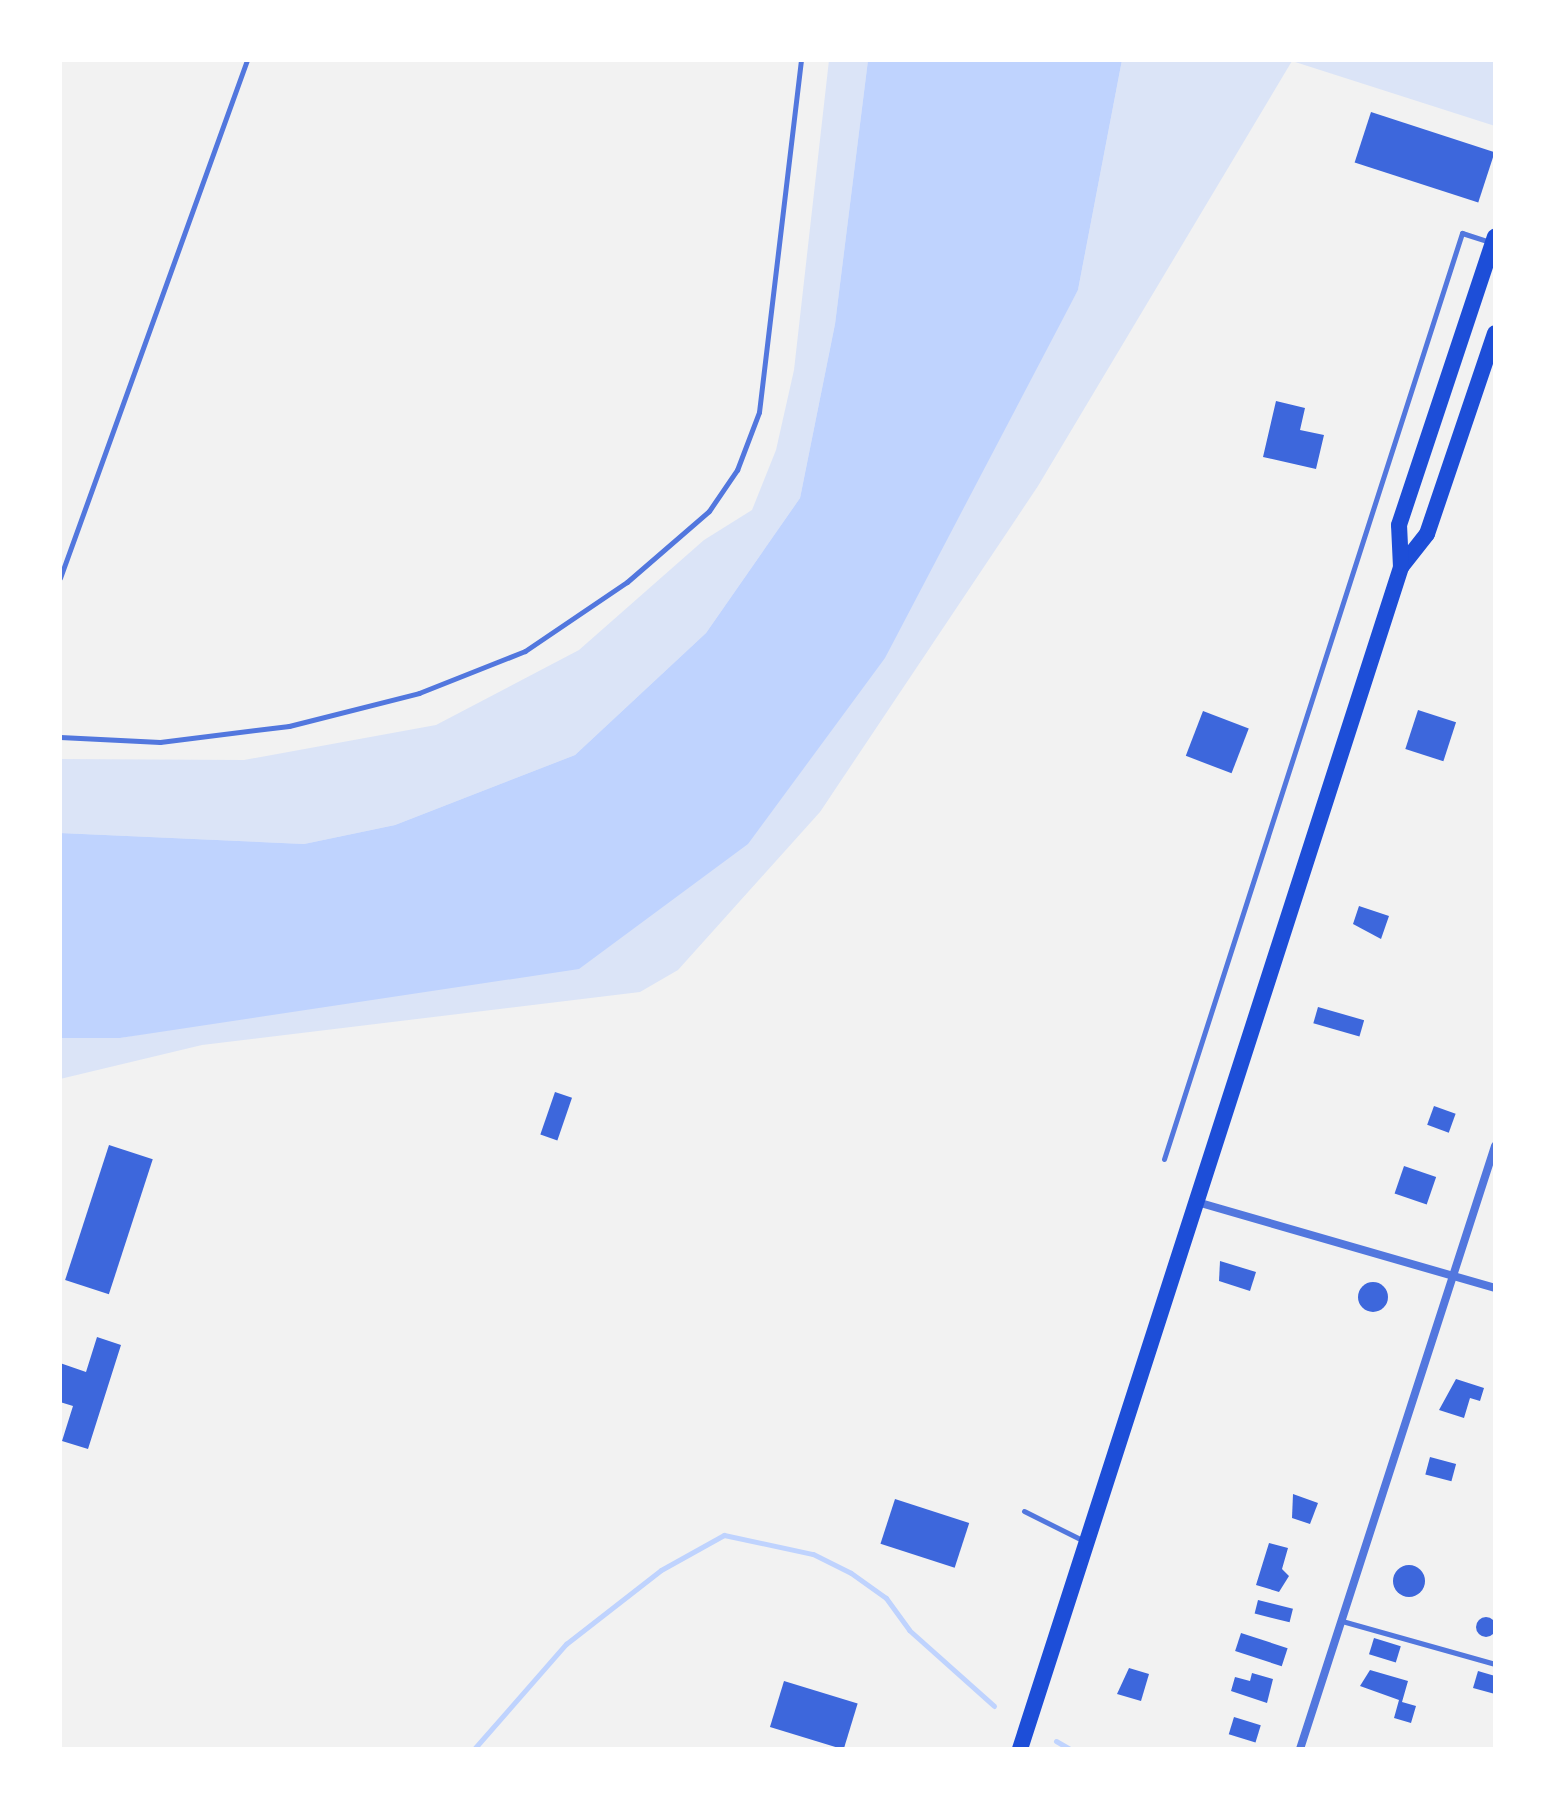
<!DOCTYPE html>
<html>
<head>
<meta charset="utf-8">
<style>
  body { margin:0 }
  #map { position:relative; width:1555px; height:1809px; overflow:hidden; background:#f2f2f2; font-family:"Noto Sans",sans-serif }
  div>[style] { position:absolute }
  .green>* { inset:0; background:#dbe4f7 }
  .water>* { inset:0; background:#bfd3fe }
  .stream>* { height:5px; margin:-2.5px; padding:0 2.5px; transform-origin:2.5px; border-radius:2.5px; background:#bfd3fe }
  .building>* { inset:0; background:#3d67dc; transform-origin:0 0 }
  .round { border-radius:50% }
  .service>* { height:5px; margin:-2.5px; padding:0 2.5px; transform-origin:2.5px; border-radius:2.5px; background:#5277de }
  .minor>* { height:8px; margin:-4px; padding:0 4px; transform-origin:4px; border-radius:4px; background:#5277de }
  .primary>* { height:16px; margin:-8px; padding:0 8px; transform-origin:8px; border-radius:8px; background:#1d4ed8 }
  span { translate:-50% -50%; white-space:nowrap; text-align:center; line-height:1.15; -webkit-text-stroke:8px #fff; paint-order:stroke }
  .frame { position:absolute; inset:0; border:62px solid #fff; pointer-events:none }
</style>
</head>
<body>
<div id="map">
  <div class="green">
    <i style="clip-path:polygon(829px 60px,868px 60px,835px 324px,800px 498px,706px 633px,575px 755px,395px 825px,304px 844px,60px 833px,60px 759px,244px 760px,436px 725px,579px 650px,704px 540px,752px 510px,776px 450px,794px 370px)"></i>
    <i style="clip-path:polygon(1122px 60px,1495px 60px,1495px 126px,1292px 61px,1038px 486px,820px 812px,678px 970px,640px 992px,202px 1045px,60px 1079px,60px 1038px,120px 1038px,306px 1005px,986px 454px,1078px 290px)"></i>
  </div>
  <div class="water">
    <i style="clip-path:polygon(868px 60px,1122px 60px,1078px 290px,885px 658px,748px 844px,579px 969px,120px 1038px,60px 1038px,60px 833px,304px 844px,395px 825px,575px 755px,706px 633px,800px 498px,835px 324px)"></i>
  </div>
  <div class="stream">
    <i style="left:1056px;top:1741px;width:16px;rotate:30deg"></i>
    <i style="left:474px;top:1749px;width:140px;rotate:-48.8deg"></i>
    <i style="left:566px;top:1644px;width:120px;rotate:-37.9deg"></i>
    <i style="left:661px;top:1570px;width:72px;rotate:-29.1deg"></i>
    <i style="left:724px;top:1535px;width:91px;rotate:12.1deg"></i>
    <i style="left:813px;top:1554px;width:42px;rotate:26.6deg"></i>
    <i style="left:851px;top:1573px;width:43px;rotate:35.5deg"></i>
    <i style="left:886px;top:1598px;width:39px;rotate:54deg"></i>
    <i style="left:909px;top:1630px;width:114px;rotate:41.8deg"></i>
  </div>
  <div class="building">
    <i style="left:1371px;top:112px;width:130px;height:53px;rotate:18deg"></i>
    <i style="clip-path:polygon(1276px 401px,1305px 408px,1300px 430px,1324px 435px,1316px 469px,1263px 457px)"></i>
    <i style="left:1418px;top:710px;width:40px;height:41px;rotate:18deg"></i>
    <i style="left:1203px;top:711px;width:49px;height:48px;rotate:21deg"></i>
    <i style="clip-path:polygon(1359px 906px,1389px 916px,1381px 939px,1353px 924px)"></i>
    <i style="left:1318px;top:1007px;width:48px;height:17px;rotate:16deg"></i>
    <i style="left:555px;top:1092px;width:18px;height:45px;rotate:19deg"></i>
    <i style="left:1434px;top:1106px;width:23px;height:20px;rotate:20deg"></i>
    <i style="left:109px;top:1145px;width:46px;height:142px;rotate:18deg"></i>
    <i style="left:1404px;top:1166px;width:34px;height:29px;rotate:19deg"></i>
    <i style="clip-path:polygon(1220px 1261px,1256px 1272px,1250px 1291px,1219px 1281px)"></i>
    <i class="round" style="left:1358px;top:1282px;width:30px;height:30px"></i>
    <i style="clip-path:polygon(97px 1337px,121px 1345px,88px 1449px,62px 1441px,73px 1406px,60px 1402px,60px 1363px,86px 1372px)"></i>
    <i style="clip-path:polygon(1456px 1379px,1484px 1388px,1480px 1401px,1470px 1398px,1464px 1418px,1439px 1410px)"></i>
    <i style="left:1430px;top:1457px;width:27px;height:18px;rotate:15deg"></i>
    <i style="clip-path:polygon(1293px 1494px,1318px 1503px,1310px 1524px,1292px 1518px)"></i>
    <i style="left:895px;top:1499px;width:78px;height:47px;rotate:18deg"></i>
    <i style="clip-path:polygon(1269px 1543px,1288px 1548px,1282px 1569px,1289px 1576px,1279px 1592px,1256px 1585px)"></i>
    <i class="round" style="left:1393px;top:1565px;width:32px;height:32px"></i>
    <i style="left:1258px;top:1600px;width:36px;height:14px;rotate:14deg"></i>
    <i class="round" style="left:1476px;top:1617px;width:20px;height:20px"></i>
    <i style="left:1241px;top:1633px;width:49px;height:19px;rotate:18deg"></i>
    <i style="left:1374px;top:1638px;width:28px;height:17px;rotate:17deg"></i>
    <i style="clip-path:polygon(1129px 1668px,1149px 1674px,1141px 1701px,1117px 1694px)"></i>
    <i style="clip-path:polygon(1370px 1670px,1408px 1681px,1402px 1702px,1416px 1706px,1411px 1723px,1394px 1718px,1399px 1700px,1360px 1686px)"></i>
    <i style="clip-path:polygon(1478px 1671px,1495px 1676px,1495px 1694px,1473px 1688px)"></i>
    <i style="clip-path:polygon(1252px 1673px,1273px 1679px,1267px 1703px,1231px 1691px,1235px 1677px,1250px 1681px)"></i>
    <i style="left:784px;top:1681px;width:77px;height:48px;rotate:17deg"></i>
    <i style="left:1234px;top:1717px;width:28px;height:18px;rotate:17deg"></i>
  </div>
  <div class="service">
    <i style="left:60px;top:578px;width:551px;rotate:-70.15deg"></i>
    <i style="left:60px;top:737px;width:100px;rotate:2.9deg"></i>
    <i style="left:160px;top:742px;width:130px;rotate:-7.1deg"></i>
    <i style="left:289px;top:726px;width:134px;rotate:-14.2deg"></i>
    <i style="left:419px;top:693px;width:114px;rotate:-21.6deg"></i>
    <i style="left:525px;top:651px;width:123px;rotate:-34.1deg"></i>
    <i style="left:627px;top:582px;width:108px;rotate:-40.9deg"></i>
    <i style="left:709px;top:511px;width:50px;rotate:-55.7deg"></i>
    <i style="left:737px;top:470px;width:62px;rotate:-69.2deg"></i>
    <i style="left:759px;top:412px;width:354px;rotate:-83.2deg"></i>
    <i style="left:1164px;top:1159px;width:973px;rotate:-72.16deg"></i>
    <i style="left:1462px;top:233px;width:29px;rotate:18deg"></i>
    <i style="left:1024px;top:1511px;width:65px;rotate:26.6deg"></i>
    <i style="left:1342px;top:1621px;width:159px;rotate:15.7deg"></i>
  </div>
  <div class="minor">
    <i style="left:1197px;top:1202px;width:310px;rotate:16.1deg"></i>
    <i style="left:1300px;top:1749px;width:634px;rotate:-72.08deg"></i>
  </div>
  <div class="primary">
    <i style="left:1401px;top:567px;width:42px;rotate:-51.8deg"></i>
    <i style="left:1427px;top:534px;width:212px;rotate:-71.3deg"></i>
    <i style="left:1020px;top:1749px;width:1242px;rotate:-72.13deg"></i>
    <i style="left:1401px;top:567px;width:42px;rotate:-92.7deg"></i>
    <i style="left:1399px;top:525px;width:304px;rotate:-71.6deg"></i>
  </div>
  <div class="frame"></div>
</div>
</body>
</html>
